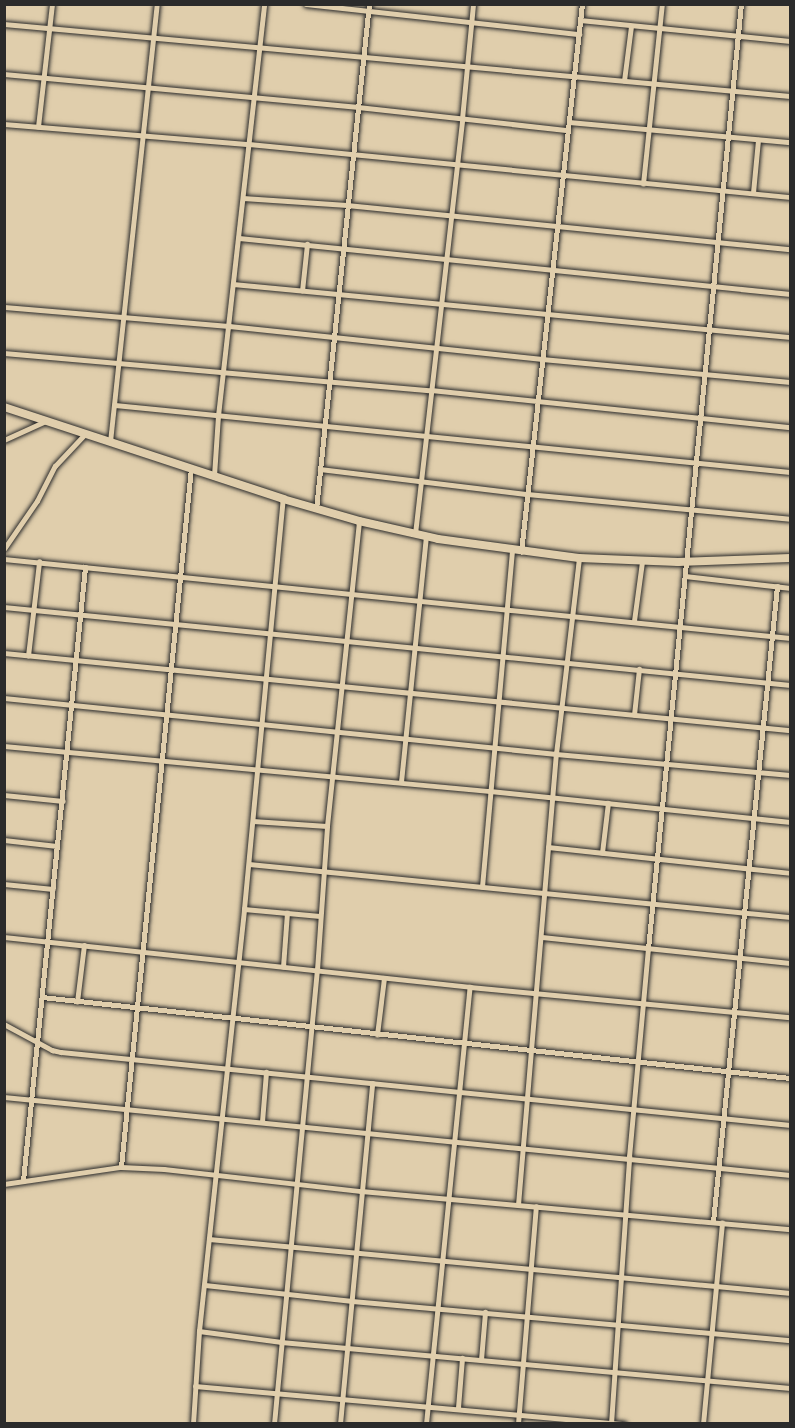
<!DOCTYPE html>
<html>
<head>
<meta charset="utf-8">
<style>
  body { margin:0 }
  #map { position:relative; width:795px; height:1428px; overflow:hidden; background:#e0ceac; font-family:"Patrick Hand",sans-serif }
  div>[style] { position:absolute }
  .roads { filter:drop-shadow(0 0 2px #2b2b2b) drop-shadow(0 0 2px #2b2b2b) }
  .minor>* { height:4.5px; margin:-2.25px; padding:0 2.25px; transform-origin:2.25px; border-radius:2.25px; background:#e0ceac }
  .primary>* { height:8px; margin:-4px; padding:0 4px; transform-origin:4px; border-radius:4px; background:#e0ceac }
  span { translate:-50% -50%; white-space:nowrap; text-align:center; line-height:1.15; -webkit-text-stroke:4.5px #e0ceac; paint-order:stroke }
  .frame { position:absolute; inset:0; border:6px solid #2b2b2b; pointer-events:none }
</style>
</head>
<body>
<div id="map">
  <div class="roads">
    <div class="minor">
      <i style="left:306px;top:4px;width:275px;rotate:6.3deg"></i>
      <i style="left:580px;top:20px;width:211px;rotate:5.7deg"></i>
      <i style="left:4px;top:24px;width:789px;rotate:5.23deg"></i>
      <i style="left:4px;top:74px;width:356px;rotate:5.3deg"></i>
      <i style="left:358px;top:107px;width:211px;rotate:6.3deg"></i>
      <i style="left:624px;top:81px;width:55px;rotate:-82.7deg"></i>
      <i style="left:569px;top:122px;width:222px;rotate:5.2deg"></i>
      <i style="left:4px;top:124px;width:246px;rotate:4.7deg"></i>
      <i style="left:249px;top:144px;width:544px;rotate:5.6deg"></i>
      <i style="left:38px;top:127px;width:124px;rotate:-83.5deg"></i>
      <i style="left:643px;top:184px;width:181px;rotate:-84deg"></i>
      <i style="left:753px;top:193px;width:53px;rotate:-84.6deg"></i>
      <i style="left:243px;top:198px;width:104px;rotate:3.9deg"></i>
      <i style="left:347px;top:205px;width:445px;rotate:5.7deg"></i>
      <i style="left:239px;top:238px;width:554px;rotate:5.8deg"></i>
      <i style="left:233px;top:284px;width:560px;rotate:5.44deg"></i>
      <i style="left:302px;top:291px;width:47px;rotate:-83.9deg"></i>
      <i style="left:4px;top:307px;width:226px;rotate:4.8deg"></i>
      <i style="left:229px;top:326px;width:315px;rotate:6deg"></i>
      <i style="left:542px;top:359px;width:249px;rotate:5.3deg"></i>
      <i style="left:4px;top:353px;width:429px;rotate:5deg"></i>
      <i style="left:431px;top:390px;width:361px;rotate:5.9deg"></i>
      <i style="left:115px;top:405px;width:678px;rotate:5.67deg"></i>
      <i style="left:4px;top:440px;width:46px;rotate:-24.3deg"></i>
      <i style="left:110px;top:442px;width:441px;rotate:-83.9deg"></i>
      <i style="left:320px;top:469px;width:209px;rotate:6.9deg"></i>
      <i style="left:527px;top:494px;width:264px;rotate:5.4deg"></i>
      <i style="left:214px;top:476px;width:60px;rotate:-86.2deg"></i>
      <i style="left:218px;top:416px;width:415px;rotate:-83.6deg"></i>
      <i style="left:316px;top:509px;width:508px;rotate:-84.01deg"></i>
      <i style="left:415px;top:534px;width:418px;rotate:-83.5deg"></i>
      <i style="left:462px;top:119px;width:116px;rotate:-84.5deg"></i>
      <i style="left:4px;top:549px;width:58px;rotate:-55.5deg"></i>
      <i style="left:37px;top:501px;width:39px;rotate:-63deg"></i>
      <i style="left:55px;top:466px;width:44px;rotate:-46.8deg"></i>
      <i style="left:521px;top:552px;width:551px;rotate:-83.65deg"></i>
      <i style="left:4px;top:559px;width:790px;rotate:5.74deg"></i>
      <i style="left:685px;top:576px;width:106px;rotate:6.5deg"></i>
      <i style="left:4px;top:607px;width:790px;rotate:5.67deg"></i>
      <i style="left:634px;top:621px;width:60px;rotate:-82.3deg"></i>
      <i style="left:4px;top:653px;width:790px;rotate:5.6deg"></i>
      <i style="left:28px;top:656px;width:95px;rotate:-83.3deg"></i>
      <i style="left:4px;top:698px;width:555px;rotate:5.79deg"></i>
      <i style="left:556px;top:754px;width:235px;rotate:5.1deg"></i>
      <i style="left:634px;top:715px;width:46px;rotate:-83.8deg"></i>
      <i style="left:4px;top:746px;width:488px;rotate:5.3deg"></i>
      <i style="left:490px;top:791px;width:302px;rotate:5.9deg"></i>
      <i style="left:401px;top:782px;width:247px;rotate:-84.2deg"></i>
      <i style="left:4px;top:795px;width:59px;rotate:5.8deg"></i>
      <i style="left:253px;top:821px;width:74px;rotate:3.9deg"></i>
      <i style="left:4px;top:840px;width:53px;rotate:6.5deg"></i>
      <i style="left:548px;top:847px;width:243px;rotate:6.1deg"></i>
      <i style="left:602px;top:853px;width:50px;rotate:-83.2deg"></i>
      <i style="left:249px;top:864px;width:544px;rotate:5.6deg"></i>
      <i style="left:4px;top:884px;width:49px;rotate:5.8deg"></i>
      <i style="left:482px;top:887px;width:338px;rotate:-84.9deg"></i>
      <i style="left:244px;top:909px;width:76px;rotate:5.3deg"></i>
      <i style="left:4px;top:937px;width:469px;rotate:6.1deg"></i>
      <i style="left:470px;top:987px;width:321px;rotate:5.4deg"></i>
      <i style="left:542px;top:937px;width:249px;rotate:6deg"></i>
      <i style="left:283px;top:967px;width:54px;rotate:-85.8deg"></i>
      <i style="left:42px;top:997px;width:752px;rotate:6.18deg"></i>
      <i style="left:77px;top:1002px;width:57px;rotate:-83deg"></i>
      <i style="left:4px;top:1024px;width:55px;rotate:28.4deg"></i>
      <i style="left:52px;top:1050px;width:9px;rotate:13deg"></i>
      <i style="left:61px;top:1052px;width:733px;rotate:5.72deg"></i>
      <i style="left:377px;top:1035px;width:57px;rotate:-83deg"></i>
      <i style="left:4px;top:1097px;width:790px;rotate:5.67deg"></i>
      <i style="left:262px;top:1122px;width:50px;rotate:-85.4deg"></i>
      <i style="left:121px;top:1167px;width:702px;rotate:-84.28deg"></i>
      <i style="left:23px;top:1181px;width:617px;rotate:-84.23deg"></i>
      <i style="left:4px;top:1184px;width:118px;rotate:-8.3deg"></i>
      <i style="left:121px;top:1167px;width:43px;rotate:2.7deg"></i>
      <i style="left:164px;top:1169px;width:198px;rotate:6.4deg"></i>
      <i style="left:361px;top:1191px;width:431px;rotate:5.1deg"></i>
      <i style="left:518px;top:1205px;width:453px;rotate:-85.2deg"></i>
      <i style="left:556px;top:754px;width:197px;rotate:-83.3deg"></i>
      <i style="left:713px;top:1222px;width:639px;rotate:-84.25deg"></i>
      <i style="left:209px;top:1239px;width:584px;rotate:5.31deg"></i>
      <i style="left:205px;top:1285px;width:148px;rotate:6.2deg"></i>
      <i style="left:352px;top:1301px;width:440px;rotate:5.1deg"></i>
      <i style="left:199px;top:1331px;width:83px;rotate:7.6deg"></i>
      <i style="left:281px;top:1342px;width:511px;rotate:5.16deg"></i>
      <i style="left:481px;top:1360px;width:48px;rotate:-85.2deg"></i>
      <i style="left:195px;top:1386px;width:431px;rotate:5.1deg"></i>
      <i style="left:458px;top:1408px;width:50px;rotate:-85.4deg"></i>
      <i style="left:193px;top:1424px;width:93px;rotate:-86.3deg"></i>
      <i style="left:199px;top:1331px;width:424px;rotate:-83.9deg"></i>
      <i style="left:244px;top:909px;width:412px;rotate:-84.6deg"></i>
      <i style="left:274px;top:1424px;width:456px;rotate:-84.6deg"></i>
      <i style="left:317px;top:970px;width:144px;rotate:-86deg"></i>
      <i style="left:327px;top:826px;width:307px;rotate:-84deg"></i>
      <i style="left:340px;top:1424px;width:342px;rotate:-84.6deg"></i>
      <i style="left:426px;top:1424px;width:439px;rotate:-84.3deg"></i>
      <i style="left:518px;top:1424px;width:218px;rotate:-85.3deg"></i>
      <i style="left:611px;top:1424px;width:268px;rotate:-86.1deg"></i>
      <i style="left:629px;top:1157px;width:209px;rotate:-84.8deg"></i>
      <i style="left:648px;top:949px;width:950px;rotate:-84.38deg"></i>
      <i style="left:703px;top:1424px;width:202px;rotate:-84.6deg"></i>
    </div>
    <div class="primary">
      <i style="left:4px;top:407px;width:294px;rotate:18.2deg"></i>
      <i style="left:283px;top:499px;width:79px;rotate:16.1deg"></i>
      <i style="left:359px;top:521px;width:81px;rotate:12.8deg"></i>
      <i style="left:438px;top:539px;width:142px;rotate:7.7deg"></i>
      <i style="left:579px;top:558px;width:99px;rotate:2.3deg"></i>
      <i style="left:678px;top:562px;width:112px;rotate:-2deg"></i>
    </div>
  </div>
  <div class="frame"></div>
</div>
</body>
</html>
